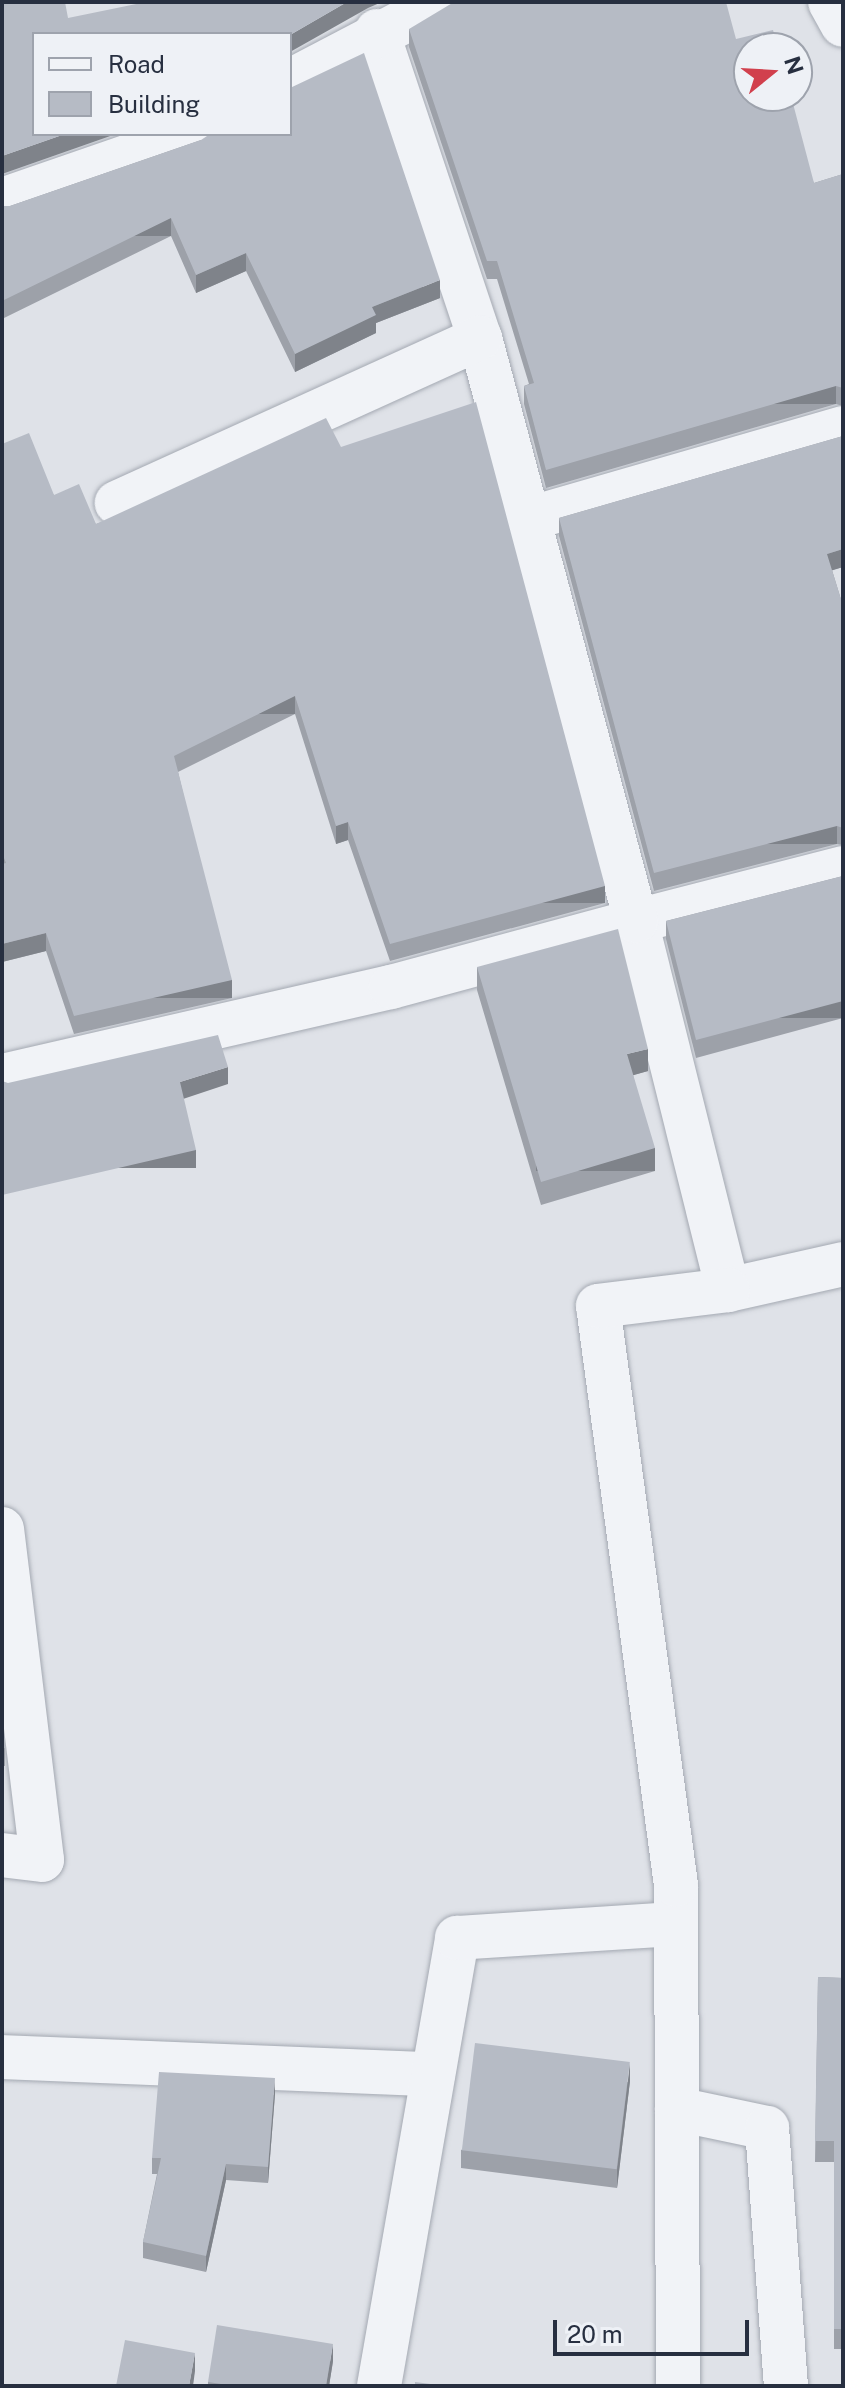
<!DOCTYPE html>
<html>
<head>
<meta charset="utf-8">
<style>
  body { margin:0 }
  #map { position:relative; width:845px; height:2388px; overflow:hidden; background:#dfe2e8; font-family:"Public Sans",sans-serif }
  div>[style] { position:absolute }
  .roads { filter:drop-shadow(0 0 2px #a4a9b2) drop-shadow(0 0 2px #a4a9b2) }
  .minor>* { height:44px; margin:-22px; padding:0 22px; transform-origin:22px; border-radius:22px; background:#f1f3f7 }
  .tertiary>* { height:44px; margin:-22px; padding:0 22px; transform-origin:22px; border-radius:22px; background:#f1f3f7 }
  .wall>* { inset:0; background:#9da1a9 }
  .shaded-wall>* { inset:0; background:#7f838a; transform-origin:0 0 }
  .building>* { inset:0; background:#b6bbc5; transform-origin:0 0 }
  span { translate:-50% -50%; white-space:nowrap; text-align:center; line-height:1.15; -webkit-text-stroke:6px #eef1f6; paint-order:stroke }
  .frame { position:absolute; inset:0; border:4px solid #272f40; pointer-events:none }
  .legend { position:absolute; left:32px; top:32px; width:260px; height:104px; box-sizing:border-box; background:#eef1f6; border:2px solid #9ea3ad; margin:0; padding:10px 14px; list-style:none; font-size:24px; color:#272f40 }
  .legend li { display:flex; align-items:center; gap:16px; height:40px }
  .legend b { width:40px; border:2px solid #9ea3ad }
  .north { position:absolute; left:733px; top:32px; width:80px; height:80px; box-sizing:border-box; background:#eef1f6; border:2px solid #9ea3ad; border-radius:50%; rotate:72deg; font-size:22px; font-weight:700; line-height:32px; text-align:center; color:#272f40 }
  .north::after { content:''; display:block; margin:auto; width:28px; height:36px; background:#d1404d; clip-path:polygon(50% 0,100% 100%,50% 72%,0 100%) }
  .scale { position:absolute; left:553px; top:2320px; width:196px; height:36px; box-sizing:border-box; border:4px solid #272f40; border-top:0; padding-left:10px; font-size:24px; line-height:28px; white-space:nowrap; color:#272f40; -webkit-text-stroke:6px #eef1f6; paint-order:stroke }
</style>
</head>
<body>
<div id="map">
  <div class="roads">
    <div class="minor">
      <i style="left:377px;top:31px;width:324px;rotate:71.5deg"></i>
      <i style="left:528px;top:519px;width:328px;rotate:-16.1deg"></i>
      <i style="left:843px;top:868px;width:214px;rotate:165.6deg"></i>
      <i style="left:636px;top:921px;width:380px;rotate:76deg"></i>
      <i style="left:728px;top:1290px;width:118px;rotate:-12.7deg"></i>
      <i style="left:2px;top:1076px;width:399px;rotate:-12.9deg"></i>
      <i style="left:391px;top:987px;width:254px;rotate:-15.1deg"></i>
      <i style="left:636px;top:921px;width:604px;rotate:-104.98deg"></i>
      <i style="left:480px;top:338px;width:399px;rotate:155.6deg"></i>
      <i style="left:2px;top:1529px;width:333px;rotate:83.1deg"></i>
      <i style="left:42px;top:1860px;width:40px;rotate:-172.9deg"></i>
      <i style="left:2px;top:2057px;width:431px;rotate:2.3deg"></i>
      <i style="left:677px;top:2109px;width:92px;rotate:11.9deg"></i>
      <i style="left:767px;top:2128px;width:259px;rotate:85.8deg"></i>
      <i style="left:379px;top:2386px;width:455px;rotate:-80.1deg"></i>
      <i style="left:457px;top:1938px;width:219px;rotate:-3.7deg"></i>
      <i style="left:678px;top:2386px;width:501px;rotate:-90.23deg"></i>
      <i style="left:676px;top:1885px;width:584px;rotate:-97.67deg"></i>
      <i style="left:598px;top:1306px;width:131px;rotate:-7deg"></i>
    </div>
    <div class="tertiary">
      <i style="left:830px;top:2px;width:26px;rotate:61deg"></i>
      <i style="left:290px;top:81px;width:170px;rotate:-27.6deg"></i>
      <i style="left:2px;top:200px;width:202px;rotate:-19.1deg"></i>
    </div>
  </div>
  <div class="wall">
    <i style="clip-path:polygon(409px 29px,736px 39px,814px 183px,843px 174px,843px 406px,836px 404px,546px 488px,524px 404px,524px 386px,529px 384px,497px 279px,487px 279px,409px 47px)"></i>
    <i style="clip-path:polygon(201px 140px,440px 298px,376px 323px,376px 333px,295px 372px,246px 271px,196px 293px,171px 236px,2px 319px,2px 206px,10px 206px)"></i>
    <i style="clip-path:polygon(843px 436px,843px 567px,832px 570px,843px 606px,843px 845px,837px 844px,654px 891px,559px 536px,559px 518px)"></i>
    <i style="clip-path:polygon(2px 444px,54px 495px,96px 524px,341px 447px,605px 903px,390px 961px,348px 840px,336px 844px,295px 714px,178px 772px,232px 998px,74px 1034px,46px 951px,2px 962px)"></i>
    <i style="clip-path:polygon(843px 876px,843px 1018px,696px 1058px,666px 939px,666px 921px)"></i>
    <i style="clip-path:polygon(477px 967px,648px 1071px,633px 1075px,655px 1171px,541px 1205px,477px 990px)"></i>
    <i style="clip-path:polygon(2px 1721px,5px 1748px,5px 1766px,2px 1766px)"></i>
    <i style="clip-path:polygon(818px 1977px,843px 1978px,843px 2349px,834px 2349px,834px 2162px,815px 2162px)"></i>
    <i style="clip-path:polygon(630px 2081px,617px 2188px,461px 2168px,461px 2150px)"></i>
    <i style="clip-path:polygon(275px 2094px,268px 2183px,226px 2180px,206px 2272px,143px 2258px,143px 2242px,157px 2174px,152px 2174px,152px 2158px)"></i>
    <i style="clip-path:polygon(333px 2361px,329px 2386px,208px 2386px,208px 2382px)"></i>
  </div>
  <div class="shaded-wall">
    <i style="clip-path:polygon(347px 2px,382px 2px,368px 8px,290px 52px,290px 35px)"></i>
    <i style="clip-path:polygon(65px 134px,116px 134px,2px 174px,2px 156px)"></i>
    <i style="left:171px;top:218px;width:18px;height:188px;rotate:90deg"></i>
    <i style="clip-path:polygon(246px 253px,246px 271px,196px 293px,196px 275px)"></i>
    <i style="clip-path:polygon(440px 280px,440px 298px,376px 323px,376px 333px,295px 372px,295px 354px,372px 307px)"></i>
    <i style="left:836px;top:386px;width:18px;height:302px;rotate:90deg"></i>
    <i style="clip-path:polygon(843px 549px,843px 567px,827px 572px,827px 554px)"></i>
    <i style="left:295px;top:696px;width:18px;height:135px;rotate:90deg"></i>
    <i style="clip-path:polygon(348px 822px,348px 840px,336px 844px,336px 826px)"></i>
    <i style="left:837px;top:826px;width:18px;height:189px;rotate:90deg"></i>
    <i style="left:605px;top:886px;width:17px;height:223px;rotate:90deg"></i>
    <i style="clip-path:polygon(46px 933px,46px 951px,2px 962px,2px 944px)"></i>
    <i style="left:232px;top:980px;width:18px;height:162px;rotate:90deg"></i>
    <i style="left:843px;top:1001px;width:17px;height:152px;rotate:90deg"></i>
    <i style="clip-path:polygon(648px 1049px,648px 1071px,627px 1077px,627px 1054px)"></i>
    <i style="clip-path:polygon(228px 1067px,228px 1084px,180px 1100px,180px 1082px)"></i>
    <i style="left:655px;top:1148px;width:23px;height:119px;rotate:90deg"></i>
    <i style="left:196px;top:1150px;width:18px;height:199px;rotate:90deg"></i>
    <i style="clip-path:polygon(630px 2063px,630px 2081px,617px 2188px,617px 2170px)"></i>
    <i style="clip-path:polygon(275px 2078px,275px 2094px,268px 2183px,268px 2167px)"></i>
    <i style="clip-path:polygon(226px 2164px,226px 2180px,206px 2272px,206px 2256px)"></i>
    <i style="clip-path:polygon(333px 2344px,333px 2361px,329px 2386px,326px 2386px)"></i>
    <i style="clip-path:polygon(195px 2353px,195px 2371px,193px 2386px,189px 2386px)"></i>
  </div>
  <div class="building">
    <i style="clip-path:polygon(2px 2px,65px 2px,68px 18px,146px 2px,347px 2px,290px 35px,34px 34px,34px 134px,65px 134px,2px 156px)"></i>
    <i style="clip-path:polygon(454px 2px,726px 2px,736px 39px,773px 30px,778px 48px,749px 48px,749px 96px,791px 96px,814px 183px,843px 174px,843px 388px,836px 386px,546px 470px,524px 386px,534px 383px,497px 261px,487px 261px,409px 29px)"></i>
    <i style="clip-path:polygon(364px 53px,440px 280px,372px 307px,376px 315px,295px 354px,246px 253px,196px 275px,171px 218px,2px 301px,2px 206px,10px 206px,201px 140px,210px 134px,290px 134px,290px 88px)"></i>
    <i style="clip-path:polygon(476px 402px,605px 886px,390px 944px,348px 822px,336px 826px,295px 696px,174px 756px,232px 980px,74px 1016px,46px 933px,2px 944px,2px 864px,6px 863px,2px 853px,2px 444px,29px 433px,54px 495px,79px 484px,96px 524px,326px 418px,341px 447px)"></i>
    <i style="clip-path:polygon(843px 436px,843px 549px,827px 554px,843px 606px,843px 828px,837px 826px,654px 873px,559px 518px)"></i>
    <i style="clip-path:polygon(843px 876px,843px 1001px,696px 1040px,666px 921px)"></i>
    <i style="clip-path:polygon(618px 929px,648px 1049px,627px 1054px,655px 1148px,541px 1182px,477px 967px)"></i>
    <i style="clip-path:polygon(218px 1035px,228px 1067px,180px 1082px,196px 1150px,2px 1195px,2px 1081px,8px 1083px)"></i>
    <i style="clip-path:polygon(2px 1721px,5px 1748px,2px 1749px)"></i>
    <i style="clip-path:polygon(818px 1977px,843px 1978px,843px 2329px,834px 2329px,834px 2141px,815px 2141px)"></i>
    <i style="left:475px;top:2043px;width:156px;height:108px;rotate:7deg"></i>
    <i style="clip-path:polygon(159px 2072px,275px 2078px,268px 2167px,226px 2164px,206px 2256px,143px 2242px,161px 2158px,152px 2158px)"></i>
    <i style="clip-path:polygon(217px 2325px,333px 2344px,326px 2386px,234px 2386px,208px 2382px)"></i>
    <i style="clip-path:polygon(125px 2340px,195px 2353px,189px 2386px,116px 2386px)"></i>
    <i style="clip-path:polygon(415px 2382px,446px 2386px,415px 2386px)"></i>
  </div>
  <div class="frame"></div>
  <ul class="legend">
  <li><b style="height:10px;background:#f1f3f7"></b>Road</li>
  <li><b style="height:22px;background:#b6bbc5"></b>Building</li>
  </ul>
  <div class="north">N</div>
  <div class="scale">20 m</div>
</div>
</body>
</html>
